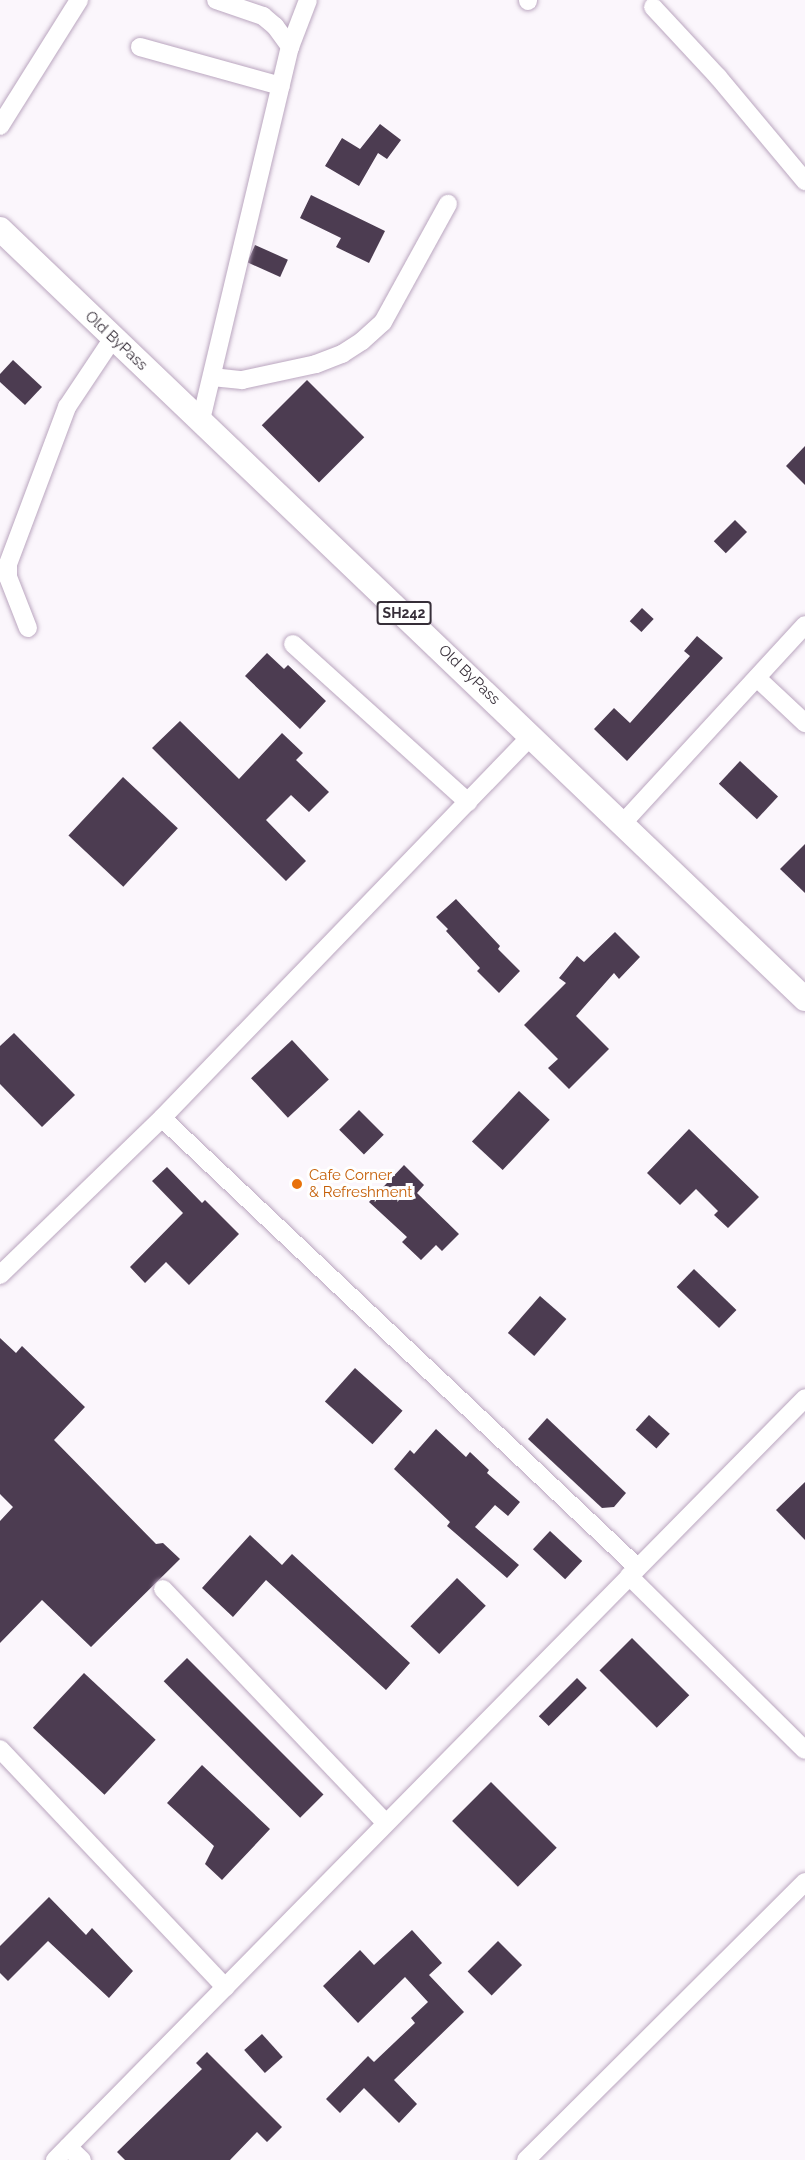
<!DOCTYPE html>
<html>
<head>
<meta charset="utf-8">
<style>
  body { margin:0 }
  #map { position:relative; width:805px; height:2160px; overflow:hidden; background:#fbf6fc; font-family:Raleway,sans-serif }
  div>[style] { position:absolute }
  .building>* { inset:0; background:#4c3c51; transform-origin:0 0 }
  .roads { filter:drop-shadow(0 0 2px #baa6bf) drop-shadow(0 0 2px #baa6bf) }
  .minor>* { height:18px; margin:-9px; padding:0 9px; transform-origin:9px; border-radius:9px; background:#fff }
  .major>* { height:24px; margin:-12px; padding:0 12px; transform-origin:12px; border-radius:12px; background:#fff }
  .dots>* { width:16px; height:16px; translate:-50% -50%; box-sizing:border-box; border:3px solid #fff; border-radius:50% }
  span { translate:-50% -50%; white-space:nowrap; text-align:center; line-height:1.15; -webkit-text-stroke:6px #fff; paint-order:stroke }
  .shield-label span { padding:2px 4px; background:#fff; border:2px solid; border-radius:4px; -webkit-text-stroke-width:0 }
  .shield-label { font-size:14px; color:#362e38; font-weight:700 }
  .street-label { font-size:15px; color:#362e38 }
  .food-label { font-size:15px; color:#c56008 }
  .left { translate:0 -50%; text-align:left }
</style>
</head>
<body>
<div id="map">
  <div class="building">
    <i style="clip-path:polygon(380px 124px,401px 140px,387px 159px,378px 153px,359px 186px,325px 166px,342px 138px,360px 149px)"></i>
    <i style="clip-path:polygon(311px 195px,385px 231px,369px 263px,336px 247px,341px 238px,300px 218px)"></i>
    <i style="left:255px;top:245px;width:36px;height:19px;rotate:24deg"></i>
    <i style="clip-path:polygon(13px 360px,42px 387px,25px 405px,0 382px,0 374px)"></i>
    <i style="left:307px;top:380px;width:81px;height:64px;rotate:45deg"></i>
    <i style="clip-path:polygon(805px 446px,805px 485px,786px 466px)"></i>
    <i style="left:735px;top:520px;width:17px;height:30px;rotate:45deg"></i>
    <i style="left:642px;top:608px;width:16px;height:18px;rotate:43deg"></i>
    <i style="clip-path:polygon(697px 636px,723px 658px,627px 761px,594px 729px,614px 708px,630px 723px,690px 656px,684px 651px)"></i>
    <i style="clip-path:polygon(267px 653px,284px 669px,288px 665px,326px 701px,300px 729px,245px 676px)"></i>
    <i style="clip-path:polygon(180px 721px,239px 779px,282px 733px,303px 753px,296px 760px,329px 792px,309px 812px,291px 795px,266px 820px,306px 861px,286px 881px,152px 748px)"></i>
    <i style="left:740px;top:761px;width:52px;height:31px;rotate:43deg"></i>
    <i style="left:123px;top:777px;width:75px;height:80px;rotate:43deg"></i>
    <i style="clip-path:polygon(805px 844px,805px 893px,780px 869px)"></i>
    <i style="clip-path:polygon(456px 899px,500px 946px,498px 949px,520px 971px,499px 993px,477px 971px,480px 968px,446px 931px,448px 929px,436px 917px)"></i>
    <i style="clip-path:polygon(615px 932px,640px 957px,619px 979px,614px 973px,576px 1016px,609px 1049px,569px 1089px,548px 1068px,558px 1059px,524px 1025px,566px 983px,559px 978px,577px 956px,584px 962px)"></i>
    <i style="clip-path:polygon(14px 1033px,75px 1095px,42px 1127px,0 1084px,0 1046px)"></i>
    <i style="left:292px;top:1040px;width:54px;height:56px;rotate:47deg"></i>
    <i style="left:519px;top:1091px;width:42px;height:69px;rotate:43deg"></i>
    <i style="left:359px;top:1110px;width:35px;height:28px;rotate:45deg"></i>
    <i style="clip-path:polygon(689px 1129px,759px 1197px,728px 1228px,714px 1215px,718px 1211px,696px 1189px,680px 1205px,647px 1173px)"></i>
    <i style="clip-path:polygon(404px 1165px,424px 1185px,417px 1193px,459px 1234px,442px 1251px,436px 1245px,421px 1260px,402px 1242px,407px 1237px,369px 1202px)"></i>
    <i style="clip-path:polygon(167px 1167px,202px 1203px,205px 1200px,239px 1234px,189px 1285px,166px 1262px,145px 1283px,130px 1267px,183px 1213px,152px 1181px)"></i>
    <i style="left:694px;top:1269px;width:59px;height:25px;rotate:44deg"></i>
    <i style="left:540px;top:1296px;width:35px;height:49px;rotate:41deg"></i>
    <i style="clip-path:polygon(0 1338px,16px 1353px,22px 1346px,85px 1407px,54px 1440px,156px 1544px,163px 1543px,180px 1559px,91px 1647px,42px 1600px,0 1643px,0 1521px,13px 1507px,0 1494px)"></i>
    <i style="left:355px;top:1368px;width:64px;height:45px;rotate:42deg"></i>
    <i style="left:649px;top:1415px;width:28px;height:20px;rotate:42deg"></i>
    <i style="clip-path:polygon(547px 1418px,626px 1493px,614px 1507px,602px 1508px,528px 1439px)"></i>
    <i style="clip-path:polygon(436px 1429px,466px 1457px,470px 1452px,489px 1470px,487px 1473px,520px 1502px,508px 1516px,495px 1505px,475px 1527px,519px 1565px,507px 1578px,447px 1526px,450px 1522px,394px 1469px,410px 1450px,414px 1454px)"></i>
    <i style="clip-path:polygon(805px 1482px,805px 1540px,776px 1510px)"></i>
    <i style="left:550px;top:1531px;width:44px;height:25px;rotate:43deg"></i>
    <i style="clip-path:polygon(250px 1535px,282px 1565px,292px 1554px,410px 1663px,386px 1690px,266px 1580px,233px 1617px,202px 1588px)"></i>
    <i style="left:457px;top:1578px;width:40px;height:67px;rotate:44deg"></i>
    <i style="left:632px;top:1638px;width:81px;height:46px;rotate:45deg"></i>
    <i style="left:187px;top:1658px;width:193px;height:33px;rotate:45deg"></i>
    <i style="left:84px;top:1673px;width:98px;height:75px;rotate:43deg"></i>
    <i style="left:577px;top:1678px;width:14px;height:54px;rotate:45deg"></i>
    <i style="clip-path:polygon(202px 1765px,270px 1829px,222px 1880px,205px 1864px,214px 1846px,167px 1803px)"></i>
    <i style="left:491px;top:1782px;width:93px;height:55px;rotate:45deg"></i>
    <i style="clip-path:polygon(49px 1897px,86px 1935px,92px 1928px,133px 1971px,109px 1998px,48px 1941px,8px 1981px,0 1973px,0 1946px)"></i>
    <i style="clip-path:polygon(412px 1930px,442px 1963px,429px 1975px,464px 2012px,394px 2080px,417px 2104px,399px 2123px,364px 2088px,340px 2113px,326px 2099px,368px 2056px,374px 2062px,415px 2023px,411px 2018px,428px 2002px,405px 1977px,358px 2023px,323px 1986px,360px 1950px,374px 1965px)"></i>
    <i style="left:498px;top:1941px;width:34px;height:43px;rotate:45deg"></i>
    <i style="left:262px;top:2034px;width:31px;height:24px;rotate:48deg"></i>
    <i style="clip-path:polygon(207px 2052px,282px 2127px,267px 2142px,257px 2132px,230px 2160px,125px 2160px,117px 2152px,202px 2069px,196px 2063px)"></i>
  </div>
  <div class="roads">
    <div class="minor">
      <i style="left:216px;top:0;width:50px;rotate:18.8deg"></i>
      <i style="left:263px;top:16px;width:16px;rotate:40deg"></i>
      <i style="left:275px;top:26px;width:26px;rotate:54deg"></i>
      <i style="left:528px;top:1px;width:1px;rotate:-90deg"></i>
      <i style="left:653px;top:7px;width:96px;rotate:47.1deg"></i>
      <i style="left:718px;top:77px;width:136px;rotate:50.1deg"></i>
      <i style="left:140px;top:47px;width:146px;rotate:15.5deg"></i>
      <i style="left:0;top:126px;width:149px;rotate:-57.9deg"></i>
      <i style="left:212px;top:377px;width:30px;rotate:6deg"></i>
      <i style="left:242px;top:380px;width:76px;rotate:-12.2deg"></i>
      <i style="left:316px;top:364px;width:28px;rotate:-21deg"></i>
      <i style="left:342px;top:354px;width:24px;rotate:-33deg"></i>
      <i style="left:362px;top:341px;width:28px;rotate:-42deg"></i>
      <i style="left:383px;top:322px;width:135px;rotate:-61.2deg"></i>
      <i style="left:201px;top:420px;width:383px;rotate:-76.6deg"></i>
      <i style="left:290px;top:47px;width:50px;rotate:-69deg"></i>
      <i style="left:28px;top:628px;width:55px;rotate:-111.4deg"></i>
      <i style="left:8px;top:577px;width:13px;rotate:-90deg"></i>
      <i style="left:8px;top:564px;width:168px;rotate:-69.4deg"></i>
      <i style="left:67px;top:407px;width:83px;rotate:-56.3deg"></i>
      <i style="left:293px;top:644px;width:236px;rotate:42.1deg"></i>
      <i style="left:757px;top:678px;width:66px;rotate:43.2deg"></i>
      <i style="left:622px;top:824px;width:270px;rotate:-47.4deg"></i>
      <i style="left:162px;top:1118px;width:654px;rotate:43.39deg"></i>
      <i style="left:0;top:1275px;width:226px;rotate:-44.1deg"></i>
      <i style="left:162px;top:1118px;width:533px;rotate:-45.99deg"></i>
      <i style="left:629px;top:1576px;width:247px;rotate:44.7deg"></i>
      <i style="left:163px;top:1589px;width:323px;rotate:46.4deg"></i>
      <i style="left:0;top:1749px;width:328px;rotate:46.6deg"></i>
      <i style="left:68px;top:2147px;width:19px;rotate:43deg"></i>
      <i style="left:55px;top:2160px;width:1069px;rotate:-45.45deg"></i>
      <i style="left:526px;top:2160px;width:394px;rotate:-44.9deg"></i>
    </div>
    <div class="major">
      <i style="left:0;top:229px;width:1114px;rotate:43.73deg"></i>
    </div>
  </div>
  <div class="dots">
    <i style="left:297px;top:1184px;background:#e8710a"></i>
  </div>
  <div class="shield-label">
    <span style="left:404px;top:613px">SH242</span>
  </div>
  <div class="street-label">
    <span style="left:116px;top:341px;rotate:43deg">Old ByPass</span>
    <span style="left:469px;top:675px;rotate:44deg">Old ByPass</span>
  </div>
  <div class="food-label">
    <span class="left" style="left:309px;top:1184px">Cafe Corner<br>&amp; Refreshment</span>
  </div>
</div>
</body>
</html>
